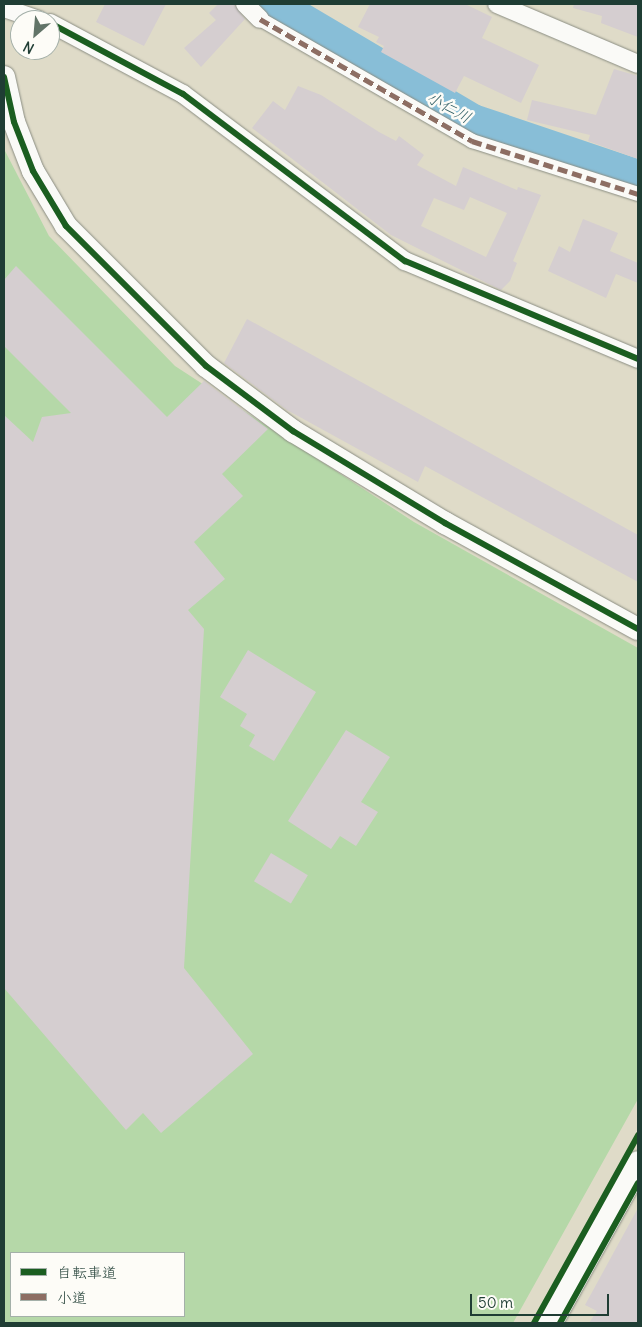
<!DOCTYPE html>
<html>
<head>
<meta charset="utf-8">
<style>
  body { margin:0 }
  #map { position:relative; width:642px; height:1327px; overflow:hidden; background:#dfdbc8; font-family:Delius,"Klee One",sans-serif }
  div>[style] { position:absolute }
  .green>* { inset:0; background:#b5d8a8 }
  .river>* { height:34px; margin:-17px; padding:0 17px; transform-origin:17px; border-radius:17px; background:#88bed7 }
  .building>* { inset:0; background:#d5ced0; transform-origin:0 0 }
  .roads { filter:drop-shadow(0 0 1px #8a8d82) drop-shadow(0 0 1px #8a8d82) }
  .pedestrian>* { height:14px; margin:-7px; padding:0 7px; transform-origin:7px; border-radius:7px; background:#fafaf7 }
  .minor>* { height:18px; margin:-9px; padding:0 9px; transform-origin:9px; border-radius:9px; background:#fafaf7 }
  .tertiary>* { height:22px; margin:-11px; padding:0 11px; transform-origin:11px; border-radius:11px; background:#fafaf7 }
  .secondary>* { height:25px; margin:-12.5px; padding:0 12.5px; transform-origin:12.5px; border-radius:12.5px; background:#fafaf7 }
  .quiet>* { height:5px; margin-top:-2.5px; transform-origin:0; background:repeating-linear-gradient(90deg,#8d6e63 0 10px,transparent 0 15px) }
  .cycleway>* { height:6px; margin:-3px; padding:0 3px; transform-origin:3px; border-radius:3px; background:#1b5e20 }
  span { translate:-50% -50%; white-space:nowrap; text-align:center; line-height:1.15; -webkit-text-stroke:5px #fdfcf7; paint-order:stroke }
  .water-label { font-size:16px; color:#336067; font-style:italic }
  .frame { position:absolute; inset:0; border:5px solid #1f3d34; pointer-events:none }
  .legend { position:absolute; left:10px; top:1252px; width:175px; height:65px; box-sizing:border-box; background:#fdfcf7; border:1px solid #a4b0a9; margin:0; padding:6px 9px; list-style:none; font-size:15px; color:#1f3d34 }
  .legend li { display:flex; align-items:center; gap:10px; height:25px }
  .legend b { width:25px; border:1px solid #a4b0a9 }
  .north { position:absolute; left:10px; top:10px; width:50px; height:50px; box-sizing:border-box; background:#fdfcf7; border:1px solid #a4b0a9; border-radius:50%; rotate:207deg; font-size:14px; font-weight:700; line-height:20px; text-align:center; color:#1f3d34 }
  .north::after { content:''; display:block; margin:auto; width:18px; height:22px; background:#627468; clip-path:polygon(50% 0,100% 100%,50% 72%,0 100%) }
  .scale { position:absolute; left:470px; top:1294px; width:139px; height:22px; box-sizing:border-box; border:2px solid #1f3d34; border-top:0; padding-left:6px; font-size:15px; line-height:18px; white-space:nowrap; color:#1f3d34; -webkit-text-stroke:4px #fdfcf7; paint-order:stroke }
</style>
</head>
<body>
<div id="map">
  <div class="green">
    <i style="clip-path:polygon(evenodd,4px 149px,49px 236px,175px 366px,414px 522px,638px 648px,638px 1099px,513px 1323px,4px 1323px,4px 149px,11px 1253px,184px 1253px,184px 1316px,11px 1316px,11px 1253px)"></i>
  </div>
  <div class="river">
    <i style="left:275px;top:4px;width:230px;rotate:30.6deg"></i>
    <i style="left:473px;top:121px;width:174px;rotate:18.7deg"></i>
  </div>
  <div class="building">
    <i style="clip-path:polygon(105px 4px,166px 4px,144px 46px,96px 22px)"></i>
    <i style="clip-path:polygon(218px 4px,234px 4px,245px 19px,201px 67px,184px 48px,216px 20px,209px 13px)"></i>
    <i style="clip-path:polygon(370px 4px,465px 4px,492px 17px,482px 38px,539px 65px,521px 103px,464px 76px,455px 93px,381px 52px,384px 46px,376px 42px,379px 37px,358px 27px)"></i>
    <i style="clip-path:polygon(574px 4px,638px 4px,638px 37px,601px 23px,602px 16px,573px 8px)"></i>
    <i style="clip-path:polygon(614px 69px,638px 76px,638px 159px,588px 141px,590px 135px,527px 120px,532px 100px,596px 115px)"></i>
    <i style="clip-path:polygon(evenodd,298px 86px,321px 95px,379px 132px,396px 141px,399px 136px,424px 155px,417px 165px,456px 186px,463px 167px,517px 190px,518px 187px,541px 195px,513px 261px,517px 263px,510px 281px,501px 290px,391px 235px,252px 128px,273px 101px,285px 110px,298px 86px,470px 197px,507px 213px,486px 257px,421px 226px,434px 198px,464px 210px,470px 197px)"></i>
    <i style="clip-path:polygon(583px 219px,618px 233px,610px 251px,638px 263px,638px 283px,616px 274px,606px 298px,548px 271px,559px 246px,570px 252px)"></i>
    <i style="clip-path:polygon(16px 266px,167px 417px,204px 381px,268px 429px,222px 474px,243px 496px,194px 542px,225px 579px,188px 610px,204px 629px,184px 968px,253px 1054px,161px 1133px,143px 1113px,126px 1130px,4px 988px,4px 415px,33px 442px,42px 417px,71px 413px,4px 346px,4px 280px)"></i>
    <i style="clip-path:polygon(247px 319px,638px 535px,638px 582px,425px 466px,418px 482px,287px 410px,224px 363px)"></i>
    <i style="clip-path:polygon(248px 650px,316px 692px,274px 761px,249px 746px,255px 735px,240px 726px,247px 714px,220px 697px)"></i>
    <i style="clip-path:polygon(346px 730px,390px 757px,361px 802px,378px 812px,356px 846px,340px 836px,331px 849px,288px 821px)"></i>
    <i style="left:271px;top:853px;width:43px;height:33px;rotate:31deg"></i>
    <i style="clip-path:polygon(638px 1208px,638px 1323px,589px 1323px,597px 1311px,585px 1305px)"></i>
  </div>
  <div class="roads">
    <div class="pedestrian">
      <i style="left:260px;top:19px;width:245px;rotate:29.9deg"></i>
      <i style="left:472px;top:141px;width:174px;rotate:17.7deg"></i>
    </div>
    <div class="minor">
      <i style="left:245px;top:4px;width:21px;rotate:45deg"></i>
      <i style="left:497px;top:4px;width:153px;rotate:23.1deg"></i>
      <i style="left:4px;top:8px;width:37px;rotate:19deg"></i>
      <i style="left:50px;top:23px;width:151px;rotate:28.1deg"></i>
      <i style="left:183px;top:94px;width:278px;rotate:37deg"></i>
      <i style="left:405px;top:261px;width:253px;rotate:22.8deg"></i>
    </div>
    <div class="tertiary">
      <i style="left:4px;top:77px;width:46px;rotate:77.5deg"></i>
      <i style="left:14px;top:122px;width:53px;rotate:68.8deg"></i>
      <i style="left:33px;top:171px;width:64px;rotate:59deg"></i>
      <i style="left:66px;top:226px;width:198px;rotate:45deg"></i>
      <i style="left:206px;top:366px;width:109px;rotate:36.8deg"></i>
      <i style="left:293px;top:431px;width:178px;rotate:31.2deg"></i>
      <i style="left:445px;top:523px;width:220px;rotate:28.8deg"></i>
    </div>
    <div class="secondary">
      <i style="left:549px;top:1323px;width:183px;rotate:-60.9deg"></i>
    </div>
  </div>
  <div class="quiet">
    <i style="left:260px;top:19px;width:245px;rotate:29.9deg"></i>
    <i style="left:472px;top:141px;width:174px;rotate:17.7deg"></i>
  </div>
  <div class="cycleway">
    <i style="left:50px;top:23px;width:151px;rotate:28.1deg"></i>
    <i style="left:183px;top:94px;width:278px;rotate:37deg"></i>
    <i style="left:405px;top:261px;width:253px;rotate:22.8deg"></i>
    <i style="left:4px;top:77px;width:46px;rotate:77.5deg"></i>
    <i style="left:14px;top:122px;width:53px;rotate:68.8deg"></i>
    <i style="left:33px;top:171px;width:64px;rotate:59deg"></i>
    <i style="left:66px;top:226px;width:198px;rotate:45deg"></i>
    <i style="left:206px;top:366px;width:109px;rotate:36.8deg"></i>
    <i style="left:293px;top:431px;width:178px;rotate:31.2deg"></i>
    <i style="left:445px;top:523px;width:220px;rotate:28.8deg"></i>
    <i style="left:534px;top:1323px;width:215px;rotate:-61deg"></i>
    <i style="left:560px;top:1323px;width:160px;rotate:-60.9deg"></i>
  </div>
  <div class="water-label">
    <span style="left:449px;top:107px;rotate:29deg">小仁川</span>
  </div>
  <div class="frame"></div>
  <ul class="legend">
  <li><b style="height:6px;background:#1b5e20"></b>自転車道</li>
  <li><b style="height:6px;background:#8d6e63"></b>小道</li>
  </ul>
  <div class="north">N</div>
  <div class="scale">50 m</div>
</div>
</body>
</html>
